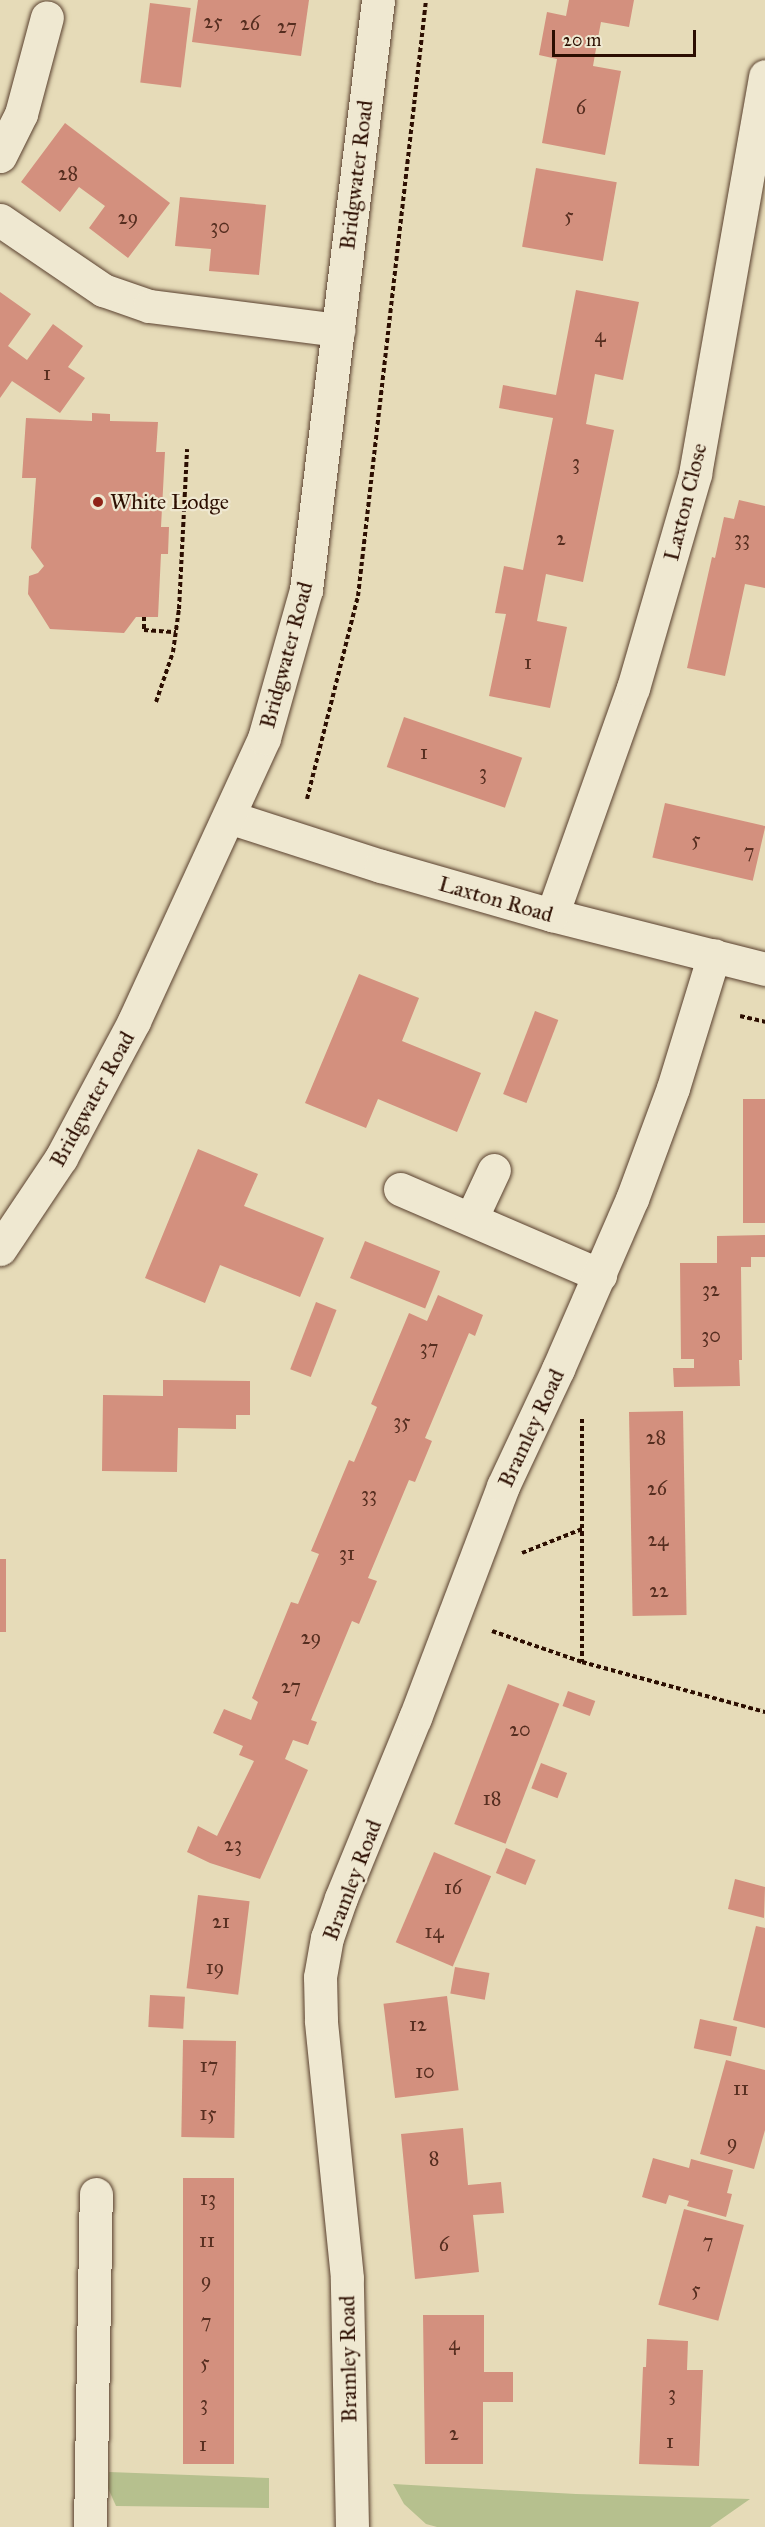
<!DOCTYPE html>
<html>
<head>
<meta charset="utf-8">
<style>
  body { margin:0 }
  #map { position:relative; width:765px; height:2527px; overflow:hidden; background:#e6dbb8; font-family:"IM FELL Great Primer",serif }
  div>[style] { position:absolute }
  .green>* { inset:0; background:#b6c08e }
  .building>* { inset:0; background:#d3907e; transform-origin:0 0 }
  .path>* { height:4px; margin-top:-2px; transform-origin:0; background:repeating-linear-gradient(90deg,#2c0e01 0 4.5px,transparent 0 7.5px) }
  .roads { filter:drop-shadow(0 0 2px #5a412f) drop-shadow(0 0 2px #5a412f) }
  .minor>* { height:33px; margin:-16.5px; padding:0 16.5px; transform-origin:16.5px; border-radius:16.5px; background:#efe8d1 }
  .dots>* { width:16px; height:16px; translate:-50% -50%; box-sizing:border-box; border:3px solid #efe8d1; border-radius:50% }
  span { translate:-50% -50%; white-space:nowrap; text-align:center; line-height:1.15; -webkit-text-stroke:4.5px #efe8d1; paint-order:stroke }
  .number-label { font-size:20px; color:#562e20 }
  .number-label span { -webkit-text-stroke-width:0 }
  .street-label { font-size:22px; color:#2c0e01 }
  .poi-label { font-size:22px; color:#2c0e01 }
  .left { translate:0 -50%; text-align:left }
  .scale { position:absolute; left:552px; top:30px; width:144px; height:27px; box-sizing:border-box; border:3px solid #2c0e01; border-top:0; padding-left:8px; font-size:18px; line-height:21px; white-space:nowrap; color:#2c0e01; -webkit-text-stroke:4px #efe8d1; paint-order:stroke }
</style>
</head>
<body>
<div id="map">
  <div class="green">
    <i style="clip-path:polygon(109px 2472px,269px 2478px,269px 2508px,116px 2506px,108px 2488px)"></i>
    <i style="clip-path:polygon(393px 2484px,576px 2494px,750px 2499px,710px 2527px,437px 2527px,426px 2524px,404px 2504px)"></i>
  </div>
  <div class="building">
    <i style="clip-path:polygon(198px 0,309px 0,301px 56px,192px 42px)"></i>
    <i style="clip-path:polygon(569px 0,634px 0,629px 27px,601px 22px,597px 43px,593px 66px,621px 71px,605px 155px,542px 143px,557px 59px,539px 55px,547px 12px,566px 16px)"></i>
    <i style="left:150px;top:3px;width:41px;height:80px;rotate:7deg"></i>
    <i style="clip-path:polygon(65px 123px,170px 203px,128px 258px,89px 228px,105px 206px,79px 187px,60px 212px,21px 182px)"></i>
    <i style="left:536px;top:168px;width:82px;height:80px;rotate:10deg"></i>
    <i style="clip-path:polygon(180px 197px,266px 205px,259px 275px,209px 271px,211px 249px,175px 246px)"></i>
    <i style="clip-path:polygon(576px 290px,639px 302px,623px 380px,595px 374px,586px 424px,614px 430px,583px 582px,546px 574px,537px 621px,567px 627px,550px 708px,489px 696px,506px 614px,495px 613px,504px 566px,523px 570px,553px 418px,499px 408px,503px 385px,556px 395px)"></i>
    <i style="clip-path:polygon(0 292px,31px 314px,8px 346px,27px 360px,53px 324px,83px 346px,68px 367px,85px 378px,60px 413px,12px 381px,0 398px)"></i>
    <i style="clip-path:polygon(92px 413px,110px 414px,110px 421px,158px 422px,156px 452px,165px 452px,161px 527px,169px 527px,168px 554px,161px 554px,158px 617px,136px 617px,124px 633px,50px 629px,28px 594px,29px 576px,38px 573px,44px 566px,31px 548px,36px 478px,22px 478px,26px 418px,92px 421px)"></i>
    <i style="clip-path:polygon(739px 500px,765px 506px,765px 588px,745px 584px,725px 676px,687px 668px,712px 557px,715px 558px,724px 517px,734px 519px)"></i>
    <i style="left:404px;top:717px;width:125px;height:53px;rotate:19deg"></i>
    <i style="left:665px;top:803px;width:103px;height:56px;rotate:13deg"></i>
    <i style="clip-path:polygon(359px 974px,419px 998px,402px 1041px,481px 1073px,457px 1132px,378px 1099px,366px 1128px,305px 1103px)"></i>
    <i style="left:535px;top:1011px;width:25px;height:89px;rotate:21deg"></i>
    <i style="left:743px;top:1099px;width:22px;height:124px"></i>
    <i style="clip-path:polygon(198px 1149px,258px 1174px,244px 1206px,324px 1238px,300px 1297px,220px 1265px,205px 1303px,145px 1278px)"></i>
    <i style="clip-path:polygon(765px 1235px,765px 1257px,751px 1257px,751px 1267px,741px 1267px,742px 1360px,739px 1360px,740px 1386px,674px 1387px,673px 1368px,694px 1368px,694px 1359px,681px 1359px,680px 1263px,717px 1263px,717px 1236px)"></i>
    <i style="left:365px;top:1241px;width:81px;height:40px;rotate:22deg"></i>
    <i style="clip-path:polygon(438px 1295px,483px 1315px,475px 1336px,469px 1333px,425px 1438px,432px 1441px,415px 1482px,409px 1480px,368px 1578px,377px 1581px,359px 1624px,352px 1621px,311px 1720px,317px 1722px,308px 1745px,293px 1740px,285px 1759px,308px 1770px,260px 1879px,210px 1863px,187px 1852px,198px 1826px,217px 1836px,254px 1761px,239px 1755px,243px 1746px,213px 1733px,224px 1709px,251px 1720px,258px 1702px,252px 1698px,291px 1602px,298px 1604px,319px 1554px,311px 1551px,349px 1460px,354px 1462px,365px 1436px,377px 1407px,371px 1404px,409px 1313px,427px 1321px)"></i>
    <i style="left:316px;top:1302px;width:22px;height:72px;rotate:21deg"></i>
    <i style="clip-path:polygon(163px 1380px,250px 1381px,250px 1415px,236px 1415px,236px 1429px,178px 1428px,177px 1472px,102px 1471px,103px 1395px,163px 1396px)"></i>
    <i style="left:683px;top:1411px;width:204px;height:54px;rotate:89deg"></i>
    <i style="left:0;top:1559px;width:6px;height:73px"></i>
    <i style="left:508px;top:1684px;width:55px;height:150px;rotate:21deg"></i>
    <i style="left:568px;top:1691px;width:29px;height:16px;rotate:20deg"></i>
    <i style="left:541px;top:1763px;width:28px;height:27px;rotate:21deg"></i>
    <i style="left:506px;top:1848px;width:32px;height:27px;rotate:22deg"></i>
    <i style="left:434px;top:1852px;width:62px;height:98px;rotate:23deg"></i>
    <i style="clip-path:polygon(735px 1879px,765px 1887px,764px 1918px,728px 1909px)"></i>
    <i style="left:198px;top:1895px;width:52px;height:94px;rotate:7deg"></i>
    <i style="clip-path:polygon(756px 1926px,765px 1928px,765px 2028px,733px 2020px)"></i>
    <i style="left:455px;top:1967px;width:35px;height:27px;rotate:10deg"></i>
    <i style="left:150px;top:1995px;width:35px;height:32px;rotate:3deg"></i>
    <i style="left:447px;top:1996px;width:95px;height:64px;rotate:83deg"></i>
    <i style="left:700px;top:2019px;width:38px;height:30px;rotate:12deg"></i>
    <i style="left:183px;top:2040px;width:53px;height:97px;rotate:1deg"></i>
    <i style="clip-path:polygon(726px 2060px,765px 2070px,765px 2130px,754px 2169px,700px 2154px)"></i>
    <i style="clip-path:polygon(463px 2128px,468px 2185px,501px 2182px,504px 2213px,473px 2215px,479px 2272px,415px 2279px,401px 2134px)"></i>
    <i style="clip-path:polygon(653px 2158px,689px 2168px,691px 2159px,733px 2170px,727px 2193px,732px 2194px,726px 2217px,687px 2206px,689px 2201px,669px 2195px,666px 2204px,642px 2197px)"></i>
    <i style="left:183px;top:2178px;width:51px;height:286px"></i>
    <i style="left:684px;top:2209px;width:62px;height:99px;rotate:15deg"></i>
    <i style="clip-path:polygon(423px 2315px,484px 2315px,484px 2372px,513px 2372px,513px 2402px,483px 2402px,483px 2464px,425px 2464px)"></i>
    <i style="clip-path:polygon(647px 2339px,688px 2341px,687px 2370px,703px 2370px,699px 2466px,639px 2464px,643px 2367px,646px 2367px)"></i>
  </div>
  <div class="path">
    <i style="left:144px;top:617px;width:13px;rotate:90deg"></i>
    <i style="left:144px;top:630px;width:32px;rotate:4deg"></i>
    <i style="left:156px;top:702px;width:53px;rotate:-71.2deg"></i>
    <i style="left:173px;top:652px;width:43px;rotate:-82.1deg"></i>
    <i style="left:179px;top:609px;width:160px;rotate:-87.1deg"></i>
    <i style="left:307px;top:799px;width:209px;rotate:-75.9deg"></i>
    <i style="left:358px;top:596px;width:600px;rotate:-83.49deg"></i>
    <i style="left:740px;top:1016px;width:26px;rotate:13deg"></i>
    <i style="left:582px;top:1419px;width:243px;rotate:90deg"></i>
    <i style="left:522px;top:1553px;width:65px;rotate:-21.8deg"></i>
    <i style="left:492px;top:1631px;width:95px;rotate:19deg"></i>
    <i style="left:582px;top:1662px;width:190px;rotate:15.3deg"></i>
  </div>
  <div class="roads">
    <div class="minor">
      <i style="left:0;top:156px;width:47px;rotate:-63.4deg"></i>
      <i style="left:21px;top:114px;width:100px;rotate:-75deg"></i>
      <i style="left:0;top:220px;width:125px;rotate:34.2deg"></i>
      <i style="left:103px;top:290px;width:49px;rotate:19.2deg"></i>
      <i style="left:149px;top:306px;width:191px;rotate:7.2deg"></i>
      <i style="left:229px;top:817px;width:160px;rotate:17.9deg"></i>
      <i style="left:381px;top:866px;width:178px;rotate:16deg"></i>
      <i style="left:552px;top:915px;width:220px;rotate:14.2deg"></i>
      <i style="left:552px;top:915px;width:241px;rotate:-70.4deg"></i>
      <i style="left:633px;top:688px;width:223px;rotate:-73.8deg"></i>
      <i style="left:695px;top:474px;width:404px;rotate:-80deg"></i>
      <i style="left:400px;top:1189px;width:218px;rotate:23.3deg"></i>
      <i style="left:471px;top:1219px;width:54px;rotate:-64.9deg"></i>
      <i style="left:0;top:1249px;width:110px;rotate:-56.2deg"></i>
      <i style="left:61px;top:1158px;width:155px;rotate:-61.9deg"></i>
      <i style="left:134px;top:1021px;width:311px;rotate:-65.3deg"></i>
      <i style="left:264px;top:738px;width:154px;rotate:-74.2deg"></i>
      <i style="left:306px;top:590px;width:594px;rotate:-83.04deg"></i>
      <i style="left:90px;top:2527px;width:333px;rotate:-89deg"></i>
      <i style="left:352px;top:2527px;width:249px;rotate:-91.2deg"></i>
      <i style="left:347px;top:2278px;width:259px;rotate:-95.8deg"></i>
      <i style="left:321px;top:2020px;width:43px;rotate:-91.3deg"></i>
      <i style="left:320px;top:1977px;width:40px;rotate:-80deg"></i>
      <i style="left:327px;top:1938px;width:42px;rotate:-70.7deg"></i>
      <i style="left:341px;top:1898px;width:195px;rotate:-67.7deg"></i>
      <i style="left:415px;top:1718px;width:248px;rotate:-69.2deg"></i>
      <i style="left:503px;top:1486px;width:129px;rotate:-64.8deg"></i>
      <i style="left:558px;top:1369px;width:185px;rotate:-66.5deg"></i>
      <i style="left:632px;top:1199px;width:118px;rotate:-69.7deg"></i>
      <i style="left:673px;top:1088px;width:139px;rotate:-72.9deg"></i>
    </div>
  </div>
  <div class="dots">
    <i style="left:98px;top:502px;background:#8f2418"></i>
  </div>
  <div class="number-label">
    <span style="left:213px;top:21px">25</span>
    <span style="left:250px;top:23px">26</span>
    <span style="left:287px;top:26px">27</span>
    <span style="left:581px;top:107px">6</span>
    <span style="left:68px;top:173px">28</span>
    <span style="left:569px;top:215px">5</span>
    <span style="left:128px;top:217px">29</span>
    <span style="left:220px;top:226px">30</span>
    <span style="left:600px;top:335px">4</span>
    <span style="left:47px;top:373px">1</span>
    <span style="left:576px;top:462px">3</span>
    <span style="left:561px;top:538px">2</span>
    <span style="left:742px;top:538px">33</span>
    <span style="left:528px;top:662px">1</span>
    <span style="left:424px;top:752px">1</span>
    <span style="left:483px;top:772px">3</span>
    <span style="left:696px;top:839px">5</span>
    <span style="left:749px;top:851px">7</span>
    <span style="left:711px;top:1289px">32</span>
    <span style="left:711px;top:1335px">30</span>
    <span style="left:429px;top:1347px">37</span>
    <span style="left:402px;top:1421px">35</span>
    <span style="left:656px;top:1437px">28</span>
    <span style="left:657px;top:1488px">26</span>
    <span style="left:369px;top:1494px">33</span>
    <span style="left:658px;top:1539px">24</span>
    <span style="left:347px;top:1553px">31</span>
    <span style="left:659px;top:1590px">22</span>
    <span style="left:311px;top:1637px">29</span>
    <span style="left:291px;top:1686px">27</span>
    <span style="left:520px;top:1729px">20</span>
    <span style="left:492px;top:1798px">18</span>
    <span style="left:233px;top:1844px">23</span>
    <span style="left:453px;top:1887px">16</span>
    <span style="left:221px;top:1921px">21</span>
    <span style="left:434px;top:1931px">14</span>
    <span style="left:215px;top:1967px">19</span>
    <span style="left:418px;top:2024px">12</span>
    <span style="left:209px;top:2065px">17</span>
    <span style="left:425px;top:2071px">10</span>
    <span style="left:741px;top:2088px">11</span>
    <span style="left:208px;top:2113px">15</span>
    <span style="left:732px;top:2142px">9</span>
    <span style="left:434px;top:2158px">8</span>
    <span style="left:208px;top:2198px">13</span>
    <span style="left:207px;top:2240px">11</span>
    <span style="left:708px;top:2241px">7</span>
    <span style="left:444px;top:2244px">6</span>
    <span style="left:206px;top:2280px">9</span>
    <span style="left:696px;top:2289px">5</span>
    <span style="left:206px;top:2321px">7</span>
    <span style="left:454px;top:2343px">4</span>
    <span style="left:205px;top:2362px">5</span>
    <span style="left:672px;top:2393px">3</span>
    <span style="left:204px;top:2403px">3</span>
    <span style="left:454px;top:2433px">2</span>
    <span style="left:670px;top:2441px">1</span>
    <span style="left:203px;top:2444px">1</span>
  </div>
  <div class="street-label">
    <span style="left:356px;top:175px;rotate:-83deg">Bridgwater Road</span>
    <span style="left:685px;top:502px;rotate:-76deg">Laxton Close</span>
    <span style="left:286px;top:655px;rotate:-75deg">Bridgwater Road</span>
    <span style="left:496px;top:899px;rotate:16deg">Laxton Road</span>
    <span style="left:92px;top:1099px;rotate:-61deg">Bridgwater Road</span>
    <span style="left:531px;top:1428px;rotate:-65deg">Bramley Road</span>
    <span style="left:352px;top:1880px;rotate:-69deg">Bramley Road</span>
    <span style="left:348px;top:2359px;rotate:-91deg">Bramley Road</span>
  </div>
  <div class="poi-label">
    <span class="left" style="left:110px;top:502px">White Lodge</span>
  </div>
  <div class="scale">20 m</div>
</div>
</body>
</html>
